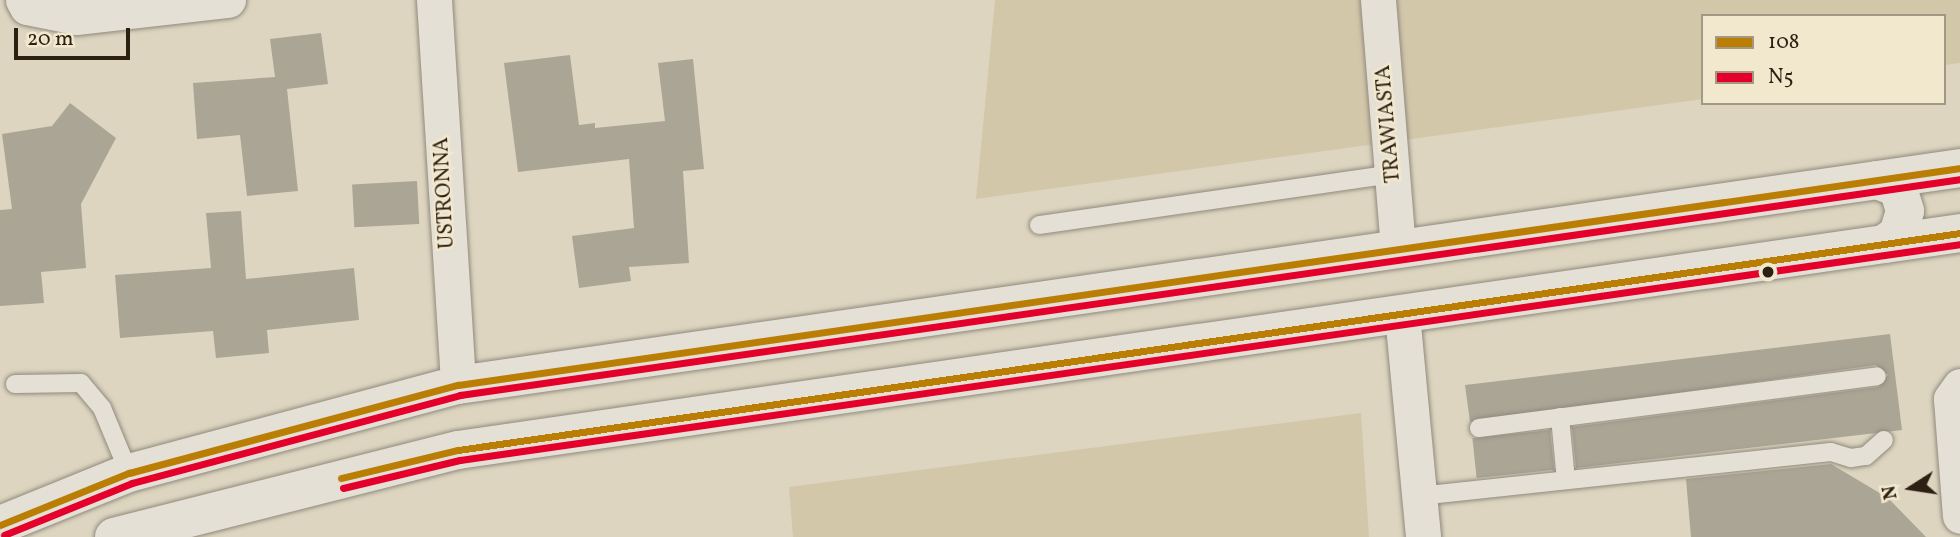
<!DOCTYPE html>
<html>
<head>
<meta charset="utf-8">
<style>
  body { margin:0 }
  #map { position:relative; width:1960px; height:537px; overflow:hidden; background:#ddd5c0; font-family:Vollkorn,serif }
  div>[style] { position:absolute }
  .green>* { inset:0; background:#d3c7aa }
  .building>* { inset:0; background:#aba596; transform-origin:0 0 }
  .roads { filter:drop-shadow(0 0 2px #908a7c) drop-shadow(0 0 2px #908a7c) }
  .service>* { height:18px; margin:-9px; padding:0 9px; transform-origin:9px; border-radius:9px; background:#e5e0d5 }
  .minor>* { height:35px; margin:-17.5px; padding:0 17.5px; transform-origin:17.5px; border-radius:17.5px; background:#e5e0d5 }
  .secondary>* { height:38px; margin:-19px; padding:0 19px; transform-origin:19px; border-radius:19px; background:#e5e0d5 }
  .bus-1>* { height:7px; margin:-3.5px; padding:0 3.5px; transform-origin:3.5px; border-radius:3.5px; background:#ba7e05 }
  .bus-2>* { height:7px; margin:-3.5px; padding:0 3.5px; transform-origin:3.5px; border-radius:3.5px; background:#e4002b }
  .dots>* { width:19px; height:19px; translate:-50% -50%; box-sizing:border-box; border:4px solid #f1e8ce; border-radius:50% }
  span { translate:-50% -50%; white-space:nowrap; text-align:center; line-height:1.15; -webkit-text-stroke:5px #f1e8ce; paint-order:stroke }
  .street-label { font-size:21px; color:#2d1f12 }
  .legend { position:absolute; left:1701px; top:14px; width:245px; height:91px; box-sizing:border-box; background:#f1e8ce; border:2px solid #a39883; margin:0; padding:9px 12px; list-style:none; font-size:21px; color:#2d1f12 }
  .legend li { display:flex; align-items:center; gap:14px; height:35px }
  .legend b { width:35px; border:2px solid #a39883 }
  .north { position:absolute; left:1876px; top:453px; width:70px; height:70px; -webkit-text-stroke:5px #f1e8ce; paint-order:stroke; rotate:258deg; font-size:19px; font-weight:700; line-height:28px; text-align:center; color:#2d1f12 }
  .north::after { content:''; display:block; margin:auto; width:24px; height:32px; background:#2d1f12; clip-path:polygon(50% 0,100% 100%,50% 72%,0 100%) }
  .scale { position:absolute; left:14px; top:28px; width:116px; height:32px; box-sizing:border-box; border:4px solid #2d1f12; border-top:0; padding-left:9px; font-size:21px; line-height:24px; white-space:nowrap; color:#2d1f12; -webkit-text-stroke:5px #f1e8ce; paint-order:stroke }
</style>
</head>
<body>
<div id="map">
  <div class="green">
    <i style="clip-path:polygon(995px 0,1960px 0,1960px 63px,1944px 65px,1944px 16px,1703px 16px,1703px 99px,976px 199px)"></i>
    <i style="clip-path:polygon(1361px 413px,1369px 537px,793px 537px,789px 487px)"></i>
  </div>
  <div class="building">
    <i style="clip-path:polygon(321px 33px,328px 84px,287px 89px,298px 191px,247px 196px,240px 135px,197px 139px,193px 83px,275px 77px,270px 39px)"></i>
    <i style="clip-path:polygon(570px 55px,579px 125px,595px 123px,595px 128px,665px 121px,658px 63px,693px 59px,704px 169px,683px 171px,689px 263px,629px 267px,631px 281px,579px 288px,572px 236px,634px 228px,629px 159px,518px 172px,504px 63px)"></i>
    <i style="clip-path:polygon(70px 103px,116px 138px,81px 204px,86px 268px,41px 272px,44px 303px,0 306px,0 210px,12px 209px,2px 134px,52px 126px)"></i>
    <i style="left:417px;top:181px;width:43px;height:65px;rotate:87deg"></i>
    <i style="clip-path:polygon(241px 211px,246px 279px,354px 268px,359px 320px,267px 330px,269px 353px,216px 358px,213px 331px,120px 338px,115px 275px,211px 268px,206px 213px)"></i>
    <i style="clip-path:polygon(1890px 334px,1902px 430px,1576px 468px,1572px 427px,1878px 387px,1888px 375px,1876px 365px,1470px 422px,1465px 385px)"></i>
    <i style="left:1550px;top:430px;width:40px;height:78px;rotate:84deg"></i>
    <i style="clip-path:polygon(1831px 464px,1888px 498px,1926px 537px,1691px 537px,1686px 479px)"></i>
  </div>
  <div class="roads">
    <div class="service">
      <i style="left:1039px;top:225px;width:358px;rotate:-8.2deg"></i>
      <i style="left:15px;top:384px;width:66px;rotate:-0.9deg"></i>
      <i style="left:81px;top:383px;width:33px;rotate:50deg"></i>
      <i style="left:102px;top:408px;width:70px;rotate:67.4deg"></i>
      <i style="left:1560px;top:417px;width:63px;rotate:84.6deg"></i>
      <i style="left:1479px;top:428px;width:401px;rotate:-7.4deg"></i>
      <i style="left:1419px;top:496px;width:414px;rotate:-6.1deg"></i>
      <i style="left:1831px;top:452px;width:21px;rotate:17deg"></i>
      <i style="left:1851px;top:458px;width:15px;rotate:-8deg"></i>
      <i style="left:1866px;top:456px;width:24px;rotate:-42deg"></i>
    </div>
    <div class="minor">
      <i style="left:23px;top:0;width:8px;rotate:60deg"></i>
      <i style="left:27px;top:7px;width:50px;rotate:11.5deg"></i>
      <i style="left:76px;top:17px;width:153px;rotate:-6.4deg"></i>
      <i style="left:434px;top:0;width:386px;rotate:86.4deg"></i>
      <i style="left:1378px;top:0;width:249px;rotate:85.4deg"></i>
      <i style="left:1402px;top:314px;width:224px;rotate:84.6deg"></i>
      <i style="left:1960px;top:386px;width:16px;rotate:125deg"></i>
      <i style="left:1951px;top:399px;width:117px;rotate:85.6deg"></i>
    </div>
    <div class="secondary">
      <i style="left:1877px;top:180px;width:22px;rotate:21deg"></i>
      <i style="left:1898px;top:188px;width:24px;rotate:73deg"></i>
      <i style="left:1905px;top:211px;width:24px;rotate:107deg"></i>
      <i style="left:1898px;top:234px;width:17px;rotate:144deg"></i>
      <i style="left:0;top:525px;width:139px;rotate:-22deg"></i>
      <i style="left:129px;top:473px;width:341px;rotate:-15deg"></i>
      <i style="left:458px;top:385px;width:1518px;rotate:-8.22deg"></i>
      <i style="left:114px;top:537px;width:355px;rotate:-14.2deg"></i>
      <i style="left:458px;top:450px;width:1518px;rotate:-8.22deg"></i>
    </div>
  </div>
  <div class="bus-1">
    <i style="left:341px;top:478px;width:120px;rotate:-13.5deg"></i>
    <i style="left:458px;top:450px;width:1518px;rotate:-8.22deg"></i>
    <i style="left:0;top:525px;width:139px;rotate:-22deg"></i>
    <i style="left:129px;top:473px;width:341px;rotate:-15deg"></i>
    <i style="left:458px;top:385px;width:1518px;rotate:-8.22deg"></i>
  </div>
  <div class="bus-2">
    <i style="left:343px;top:488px;width:120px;rotate:-13.5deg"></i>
    <i style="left:460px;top:460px;width:1515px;rotate:-8.19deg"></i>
    <i style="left:4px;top:535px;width:138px;rotate:-22.1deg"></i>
    <i style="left:132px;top:483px;width:340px;rotate:-15deg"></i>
    <i style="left:460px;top:395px;width:1515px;rotate:-8.19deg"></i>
  </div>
  <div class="dots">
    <i style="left:1768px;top:272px;background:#2d1f12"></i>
  </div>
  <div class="street-label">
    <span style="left:1389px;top:124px;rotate:-95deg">TRAWIASTA</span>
    <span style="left:445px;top:193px;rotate:-93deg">USTRONNA</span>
  </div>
  <ul class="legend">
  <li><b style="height:9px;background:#ba7e05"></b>108</li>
  <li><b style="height:9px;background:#e4002b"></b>N5</li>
  </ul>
  <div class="north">N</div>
  <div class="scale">20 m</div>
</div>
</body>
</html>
